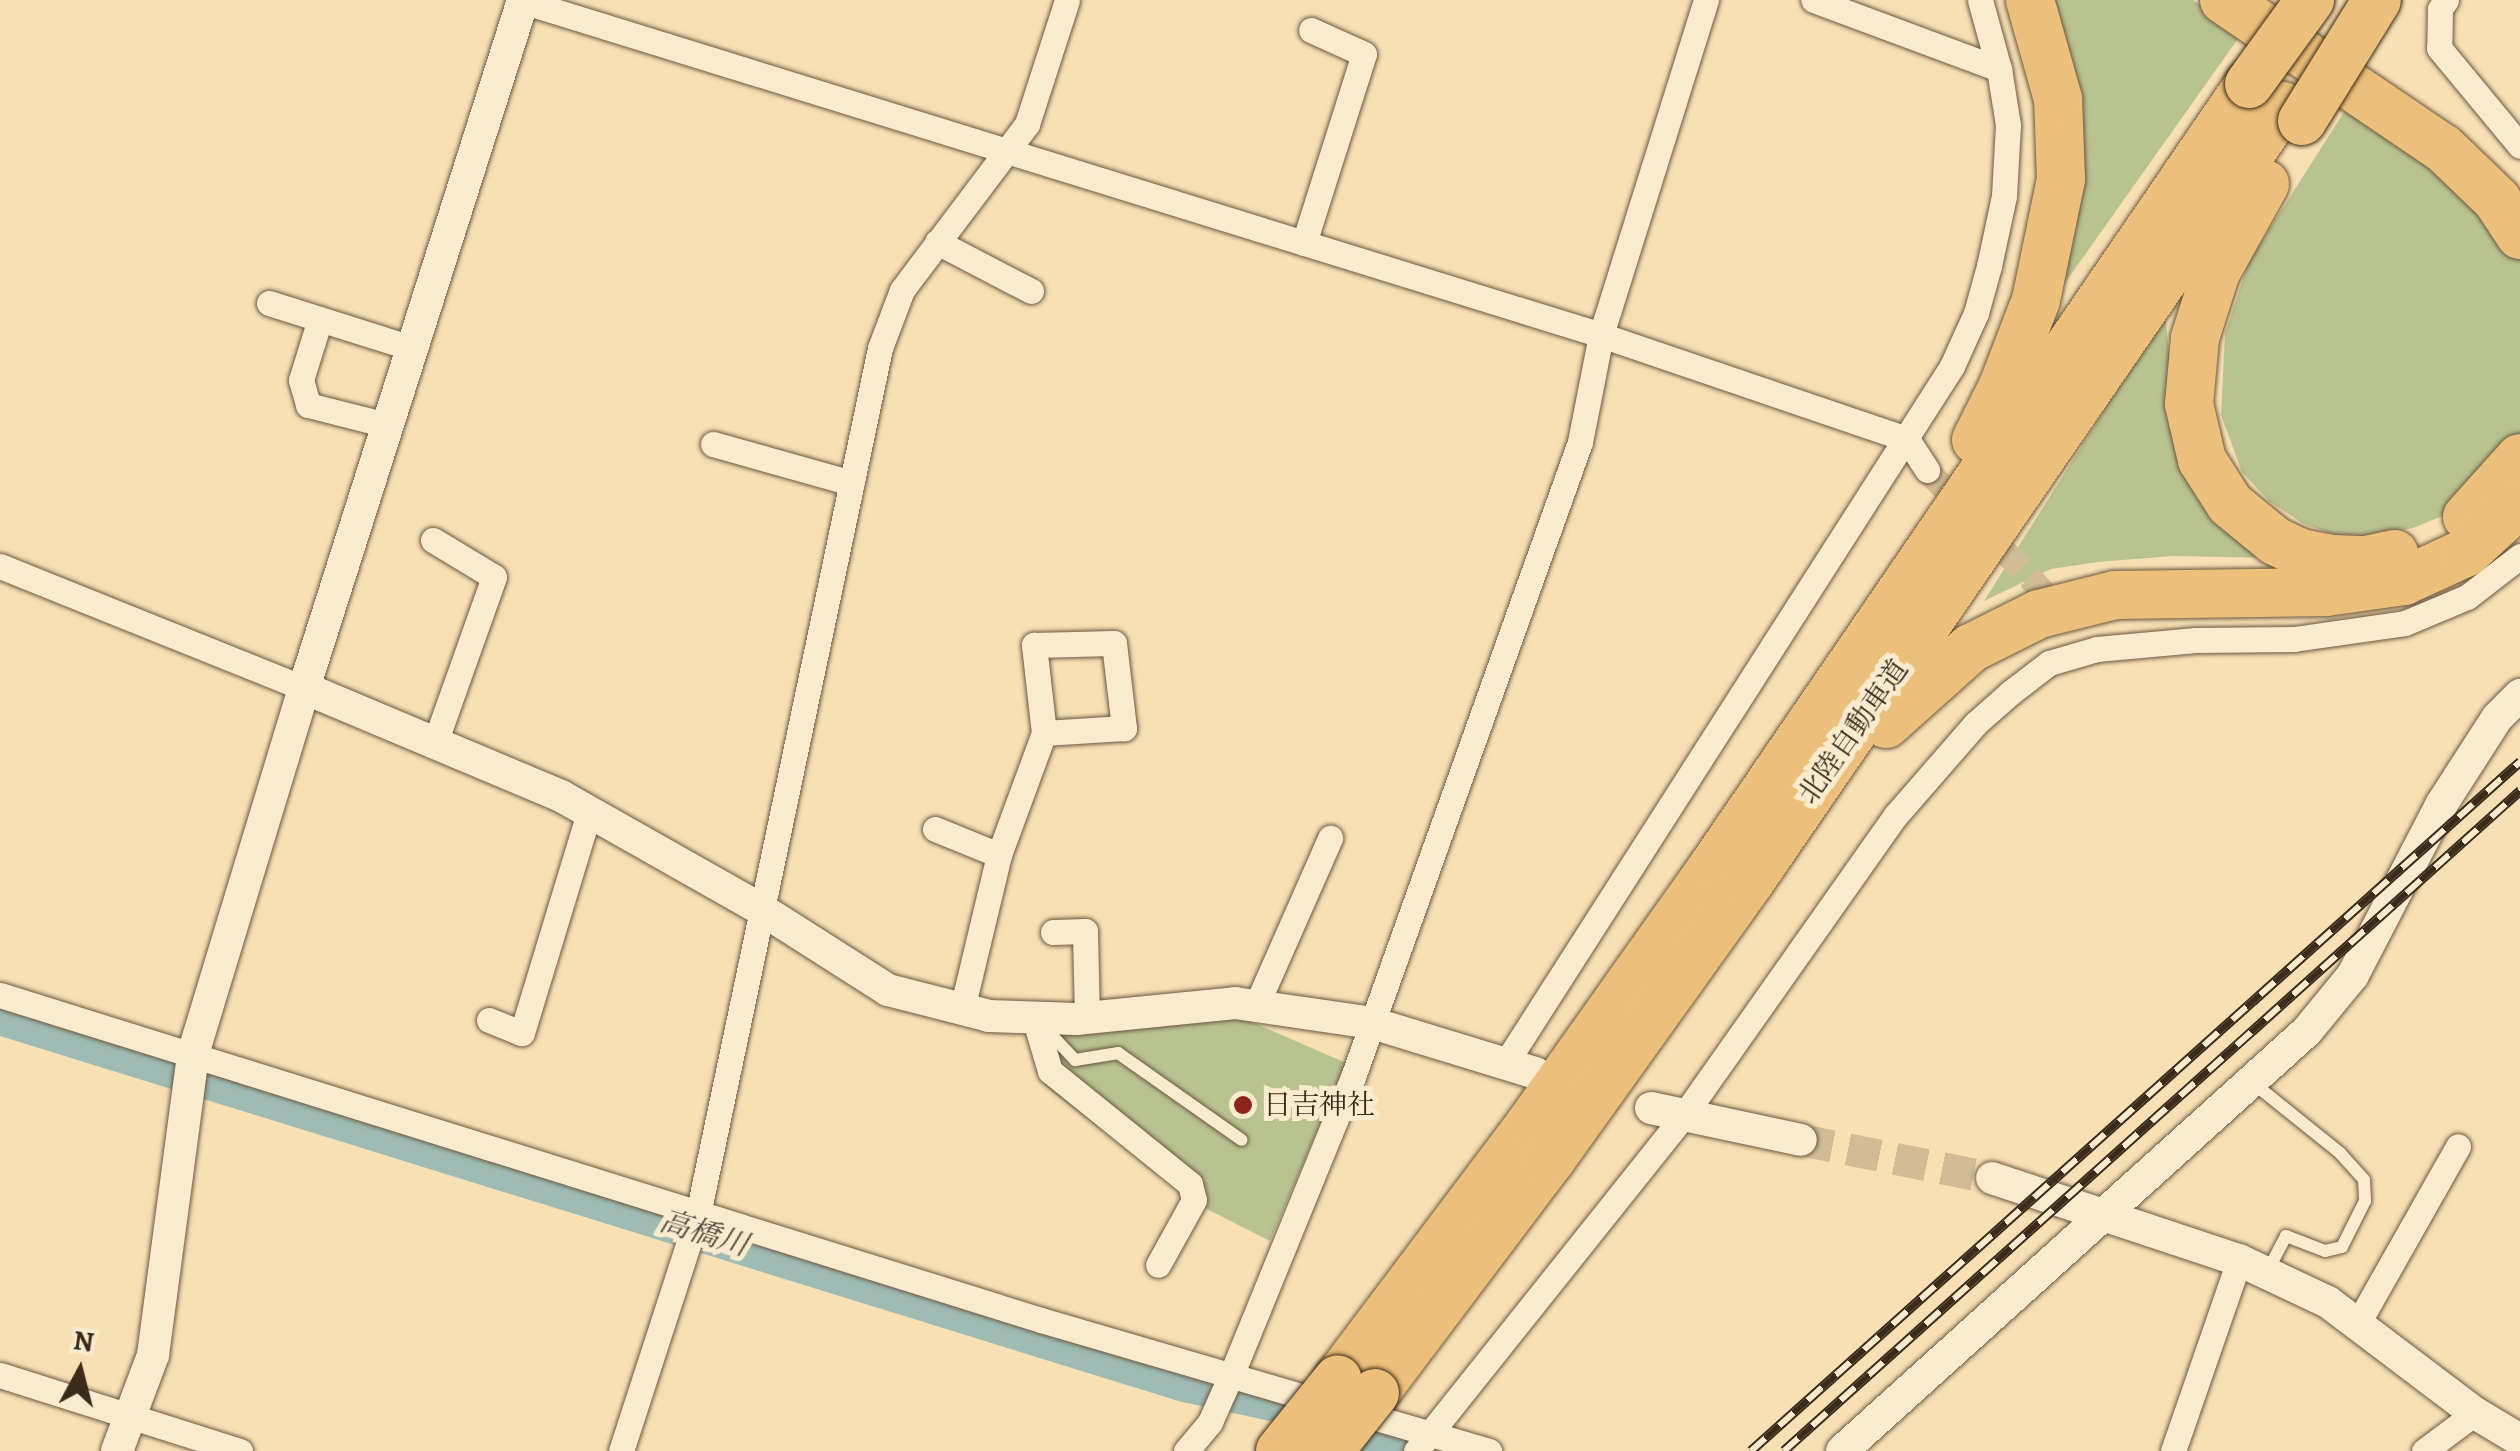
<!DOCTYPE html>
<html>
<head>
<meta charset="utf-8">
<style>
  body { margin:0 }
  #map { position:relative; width:2520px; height:1451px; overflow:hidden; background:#f7e0b4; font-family:Alegreya,"Noto Serif JP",serif }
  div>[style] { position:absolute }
  .green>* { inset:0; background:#b9c390 }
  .river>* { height:40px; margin:-20px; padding:0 20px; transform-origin:20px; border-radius:20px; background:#9ebcb3 }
  .minor-tunnel>* { height:25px; margin-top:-12.5px; transform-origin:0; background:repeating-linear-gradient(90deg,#d2bc95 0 25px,transparent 0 37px) }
  .tertiary-tunnel>* { height:32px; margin-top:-16px; transform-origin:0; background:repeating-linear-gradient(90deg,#d2bc95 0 32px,transparent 0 48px) }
  .roads { filter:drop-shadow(0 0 2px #6b5840) drop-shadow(0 0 2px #6b5840) }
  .service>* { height:12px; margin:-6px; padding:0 6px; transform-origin:6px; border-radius:6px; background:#faebce }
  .minor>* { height:25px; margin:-12.5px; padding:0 12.5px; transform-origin:12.5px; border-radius:12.5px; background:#faebce }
  .tertiary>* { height:32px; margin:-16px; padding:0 16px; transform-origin:16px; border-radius:16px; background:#faebce }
  .motorway>* { height:48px; margin:-24px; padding:0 24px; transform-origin:24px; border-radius:24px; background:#ecc07a }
  .rail>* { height:10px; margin-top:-5px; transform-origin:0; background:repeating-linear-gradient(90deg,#faebce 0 19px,#3c2b1a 0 38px); box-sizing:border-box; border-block:2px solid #3c2b1a }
  .bridges { filter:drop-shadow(0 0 2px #3c2b1a) drop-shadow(0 0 2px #3c2b1a) }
  .motorway-bridge>* { height:48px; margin:-24px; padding:0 24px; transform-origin:24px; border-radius:24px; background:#ecc07a }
  .dots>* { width:28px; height:28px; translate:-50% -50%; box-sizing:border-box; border:5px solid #faebce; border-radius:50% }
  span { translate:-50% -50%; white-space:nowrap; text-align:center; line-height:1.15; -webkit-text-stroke:10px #faebce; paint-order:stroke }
  .street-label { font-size:28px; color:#3c2b1a }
  .poi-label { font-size:28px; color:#3c2b1a }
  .left { translate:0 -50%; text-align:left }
  .water-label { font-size:30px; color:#544f40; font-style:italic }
  .north { position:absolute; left:30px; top:1321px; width:100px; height:100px; -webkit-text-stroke:8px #faebce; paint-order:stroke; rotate:7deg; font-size:28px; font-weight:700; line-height:40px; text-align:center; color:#3c2b1a }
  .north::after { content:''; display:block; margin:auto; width:35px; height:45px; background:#3c2b1a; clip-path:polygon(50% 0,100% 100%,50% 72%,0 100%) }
</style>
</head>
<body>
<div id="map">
  <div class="green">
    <i style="clip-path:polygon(2049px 0,2193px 0,2242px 33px,2055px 297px)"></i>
    <i style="clip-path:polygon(2348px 106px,2449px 165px,2520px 257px,2520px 433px,2501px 471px,2455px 511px,2413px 528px,2346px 539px,2304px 524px,2270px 502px,2242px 472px,2221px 415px,2225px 334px,2249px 261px)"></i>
    <i style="clip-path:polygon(2165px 314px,2178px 440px,2214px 523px,2275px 558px,2172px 556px,2098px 562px,2051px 569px,1984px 601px)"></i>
    <i style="clip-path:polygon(1236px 1015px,1346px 1063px,1270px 1241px,1201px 1206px,1045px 1086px,1030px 1034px)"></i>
  </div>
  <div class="river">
    <i style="left:0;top:1015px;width:1241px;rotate:17.21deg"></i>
    <i style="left:1185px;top:1382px;width:121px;rotate:12.4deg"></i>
    <i style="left:1303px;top:1408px;width:113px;rotate:22.3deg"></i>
  </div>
  <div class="minor-tunnel">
    <i style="left:1927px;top:470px;width:199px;rotate:46.2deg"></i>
  </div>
  <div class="tertiary-tunnel">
    <i style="left:1801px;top:1140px;width:195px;rotate:11.3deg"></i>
  </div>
  <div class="roads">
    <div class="service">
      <i style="left:1043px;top:1026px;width:47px;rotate:46.7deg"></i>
      <i style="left:1075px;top:1060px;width:44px;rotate:-9.2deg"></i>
      <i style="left:1118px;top:1053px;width:151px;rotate:35.1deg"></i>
      <i style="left:2253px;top:1083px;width:112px;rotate:38.8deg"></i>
      <i style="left:2340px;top:1153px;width:36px;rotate:48deg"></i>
      <i style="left:2364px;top:1180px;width:21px;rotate:87deg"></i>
      <i style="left:2365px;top:1201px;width:51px;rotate:116.6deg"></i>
      <i style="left:2342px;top:1247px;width:17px;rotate:167deg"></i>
      <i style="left:2325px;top:1251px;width:42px;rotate:-159deg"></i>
      <i style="left:2286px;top:1236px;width:41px;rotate:117.8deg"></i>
    </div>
    <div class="minor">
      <i style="left:519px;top:0;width:1133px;rotate:17.2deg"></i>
      <i style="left:1601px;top:335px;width:323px;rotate:18.8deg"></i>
      <i style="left:1907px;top:439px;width:37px;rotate:57deg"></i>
      <i style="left:1980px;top:0;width:72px;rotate:74.6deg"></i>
      <i style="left:2446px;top:0;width:11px;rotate:124deg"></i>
      <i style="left:2440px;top:9px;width:39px;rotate:91deg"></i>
      <i style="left:2439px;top:48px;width:127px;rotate:50.4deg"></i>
      <i style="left:937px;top:242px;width:106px;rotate:27.5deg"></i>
      <i style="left:1304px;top:243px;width:198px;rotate:-72.4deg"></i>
      <i style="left:1364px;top:54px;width:58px;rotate:-155.6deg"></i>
      <i style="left:269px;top:303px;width:150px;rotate:17.5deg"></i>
      <i style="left:320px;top:319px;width:64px;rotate:107.3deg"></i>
      <i style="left:301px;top:380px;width:26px;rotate:74deg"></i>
      <i style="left:308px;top:405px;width:81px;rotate:14.2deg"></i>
      <i style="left:713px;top:444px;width:144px;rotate:15.7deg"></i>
      <i style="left:433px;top:540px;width:71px;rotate:31.2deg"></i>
      <i style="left:494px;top:577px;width:176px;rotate:109.6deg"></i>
      <i style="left:0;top:566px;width:328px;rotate:21.9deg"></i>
      <i style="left:935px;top:829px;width:69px;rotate:22.1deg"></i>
      <i style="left:999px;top:855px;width:158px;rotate:103.5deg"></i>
      <i style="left:999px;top:855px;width:130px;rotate:-69.8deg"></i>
      <i style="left:1044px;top:733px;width:89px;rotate:-96.5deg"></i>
      <i style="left:1034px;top:645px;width:80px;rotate:-1.4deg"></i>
      <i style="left:1114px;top:643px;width:86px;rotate:83.3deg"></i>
      <i style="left:1124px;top:728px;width:80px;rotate:176.4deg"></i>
      <i style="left:1053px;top:932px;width:32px;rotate:-2deg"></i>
      <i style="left:1085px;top:931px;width:86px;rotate:88.7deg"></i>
      <i style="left:0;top:995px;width:1091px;rotate:17.34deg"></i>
      <i style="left:1041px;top:1320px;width:467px;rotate:16.3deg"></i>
      <i style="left:1256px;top:1006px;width:184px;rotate:-66.2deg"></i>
      <i style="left:1034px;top:1017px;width:56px;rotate:73.5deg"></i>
      <i style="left:1050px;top:1071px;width:180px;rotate:38.9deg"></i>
      <i style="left:1190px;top:1184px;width:16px;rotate:76deg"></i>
      <i style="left:1194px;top:1200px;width:74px;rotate:119deg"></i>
      <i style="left:489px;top:1020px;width:35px;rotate:22deg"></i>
      <i style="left:522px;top:1033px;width:231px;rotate:-73.1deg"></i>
      <i style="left:1505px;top:1064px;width:829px;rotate:-57.36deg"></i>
      <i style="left:1952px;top:366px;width:58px;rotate:-65.6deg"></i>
      <i style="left:1976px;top:313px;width:49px;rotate:-74.5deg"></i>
      <i style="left:1989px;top:266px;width:72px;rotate:-77.9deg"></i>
      <i style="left:2004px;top:196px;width:71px;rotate:-86.8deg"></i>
      <i style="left:2008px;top:125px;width:57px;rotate:-99.1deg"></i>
      <i style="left:1999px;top:69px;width:198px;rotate:-159.6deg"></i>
      <i style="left:2358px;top:1323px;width:203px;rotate:-60.5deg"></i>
      <i style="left:0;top:1375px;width:252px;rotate:17.6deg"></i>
      <i style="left:621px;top:1451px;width:249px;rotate:-72deg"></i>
      <i style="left:698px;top:1214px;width:885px;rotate:-78.13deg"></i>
      <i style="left:880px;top:348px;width:62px;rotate:-69.2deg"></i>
      <i style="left:902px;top:290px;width:208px;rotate:-53deg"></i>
      <i style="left:1027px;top:124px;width:130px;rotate:-72.1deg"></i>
      <i style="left:1186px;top:1451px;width:38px;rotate:-50deg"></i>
      <i style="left:1210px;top:1422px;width:61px;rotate:-65.9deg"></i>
      <i style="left:1235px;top:1366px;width:312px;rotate:-67.8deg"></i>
      <i style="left:1353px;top:1077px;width:674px;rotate:-70.33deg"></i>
      <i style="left:1580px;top:442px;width:109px;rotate:-78.9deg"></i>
      <i style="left:1601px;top:335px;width:351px;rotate:-72.6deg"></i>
      <i style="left:1416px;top:1451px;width:426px;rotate:-51.4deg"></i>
      <i style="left:1682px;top:1118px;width:371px;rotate:-54.8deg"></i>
      <i style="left:1896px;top:815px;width:121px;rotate:-49deg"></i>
      <i style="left:1975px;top:724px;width:47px;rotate:-41.5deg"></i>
      <i style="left:2010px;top:693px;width:49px;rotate:-37.6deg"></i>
      <i style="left:2049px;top:663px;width:50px;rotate:-16.3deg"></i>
      <i style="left:2097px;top:649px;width:99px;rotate:-5.2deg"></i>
      <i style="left:2196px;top:640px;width:98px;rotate:-0.6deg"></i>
      <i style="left:2294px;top:639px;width:112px;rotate:-8.2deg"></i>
      <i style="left:2405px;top:623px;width:67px;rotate:-22.8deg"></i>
      <i style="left:2467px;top:597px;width:67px;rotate:-37.7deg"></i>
      <i style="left:2173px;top:1451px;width:202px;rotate:-70.9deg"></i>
      <i style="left:2424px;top:1451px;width:64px;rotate:-36.7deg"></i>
    </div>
    <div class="tertiary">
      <i style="left:304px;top:688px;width:279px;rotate:22.8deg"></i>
      <i style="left:561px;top:796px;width:233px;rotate:29.5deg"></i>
      <i style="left:764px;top:911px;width:147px;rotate:32.5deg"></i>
      <i style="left:888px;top:990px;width:104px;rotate:14.4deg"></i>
      <i style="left:989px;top:1016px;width:87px;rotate:2deg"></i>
      <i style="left:1076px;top:1019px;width:160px;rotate:-5.7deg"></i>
      <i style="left:1235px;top:1003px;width:138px;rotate:8.3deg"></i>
      <i style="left:1372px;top:1023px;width:171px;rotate:17deg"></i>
      <i style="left:1651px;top:1108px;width:153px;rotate:12deg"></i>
      <i style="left:1992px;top:1178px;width:260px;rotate:18.4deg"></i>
      <i style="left:2239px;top:1260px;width:98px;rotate:25.3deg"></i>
      <i style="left:2328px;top:1302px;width:184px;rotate:37.1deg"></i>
      <i style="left:2475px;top:1413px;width:52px;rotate:31deg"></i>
      <i style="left:117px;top:1451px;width:103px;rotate:-69.4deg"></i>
      <i style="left:153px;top:1355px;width:304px;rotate:-82.4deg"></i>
      <i style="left:193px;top:1054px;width:382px;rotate:-73.1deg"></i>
      <i style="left:304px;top:688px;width:722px;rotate:-72.34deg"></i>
      <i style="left:1842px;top:1451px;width:627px;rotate:-42.09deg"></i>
      <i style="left:2307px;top:1031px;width:72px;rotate:-50.6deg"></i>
      <i style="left:2353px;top:975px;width:191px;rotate:-62.6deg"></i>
      <i style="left:2441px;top:805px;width:103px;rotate:-57.2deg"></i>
      <i style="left:2497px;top:718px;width:33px;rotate:-45deg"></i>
    </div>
    <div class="motorway">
      <i style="left:2224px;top:0;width:264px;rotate:34.1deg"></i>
      <i style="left:2443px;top:148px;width:75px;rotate:43.9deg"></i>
      <i style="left:2497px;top:200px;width:42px;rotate:56.7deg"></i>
      <i style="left:2265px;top:184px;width:101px;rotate:119.1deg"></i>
      <i style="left:2216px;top:272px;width:69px;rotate:107.7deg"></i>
      <i style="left:2195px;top:338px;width:66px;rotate:95.2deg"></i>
      <i style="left:2189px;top:404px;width:57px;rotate:76.9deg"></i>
      <i style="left:2202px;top:460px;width:52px;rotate:57.5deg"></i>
      <i style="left:2230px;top:504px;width:58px;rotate:39.4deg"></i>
      <i style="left:2275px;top:541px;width:29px;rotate:25deg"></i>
      <i style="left:2301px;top:553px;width:32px;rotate:11deg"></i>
      <i style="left:2332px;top:559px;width:34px;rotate:2deg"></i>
      <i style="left:2366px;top:560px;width:29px;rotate:-12deg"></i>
      <i style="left:1976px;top:440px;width:60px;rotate:-63.4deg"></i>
      <i style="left:2003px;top:386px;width:92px;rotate:-69deg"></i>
      <i style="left:2036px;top:300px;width:124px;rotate:-78.3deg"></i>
      <i style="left:2061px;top:179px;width:80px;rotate:-92.1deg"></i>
      <i style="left:2058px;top:99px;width:103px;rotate:-105.8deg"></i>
      <i style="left:2467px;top:517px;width:79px;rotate:-48.1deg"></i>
      <i style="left:1886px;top:724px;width:114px;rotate:-41.8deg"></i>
      <i style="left:1971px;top:648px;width:76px;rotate:-26.6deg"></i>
      <i style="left:2039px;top:614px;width:78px;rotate:-14deg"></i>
      <i style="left:2115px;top:595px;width:211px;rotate:-0.8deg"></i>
      <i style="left:2326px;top:592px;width:79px;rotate:-8deg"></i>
      <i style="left:2404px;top:581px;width:69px;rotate:-24.7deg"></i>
      <i style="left:2467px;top:552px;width:72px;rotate:-42.8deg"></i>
      <i style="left:1338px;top:1379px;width:319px;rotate:-53deg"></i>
      <i style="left:1530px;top:1124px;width:318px;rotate:-54.6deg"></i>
      <i style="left:1714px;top:865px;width:947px;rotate:-55.59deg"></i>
      <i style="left:1375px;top:1393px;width:291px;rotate:-53deg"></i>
      <i style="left:1550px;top:1161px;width:342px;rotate:-54.4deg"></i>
      <i style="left:1749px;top:883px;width:943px;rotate:-55.5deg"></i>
    </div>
  </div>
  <div class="rail">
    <i style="left:1751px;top:1451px;width:1033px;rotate:-41.86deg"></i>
    <i style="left:1784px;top:1451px;width:989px;rotate:-41.88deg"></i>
  </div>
  <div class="bridges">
    <div class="motorway-bridge">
      <i style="left:2249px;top:84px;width:104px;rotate:-54deg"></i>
      <i style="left:2302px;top:121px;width:142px;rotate:-58.2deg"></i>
      <i style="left:1280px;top:1451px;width:92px;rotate:-51.1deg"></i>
      <i style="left:1329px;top:1451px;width:74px;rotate:-51.6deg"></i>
    </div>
  </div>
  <div class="dots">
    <i style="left:1243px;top:1105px;background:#8f2418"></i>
  </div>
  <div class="street-label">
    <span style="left:1853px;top:732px;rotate:-55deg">北陸自動車道</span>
  </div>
  <div class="poi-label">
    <span class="left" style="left:1263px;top:1105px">日吉神社</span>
  </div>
  <div class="water-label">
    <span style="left:704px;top:1233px;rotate:17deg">高橋川</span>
  </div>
  <div class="north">N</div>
</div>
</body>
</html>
